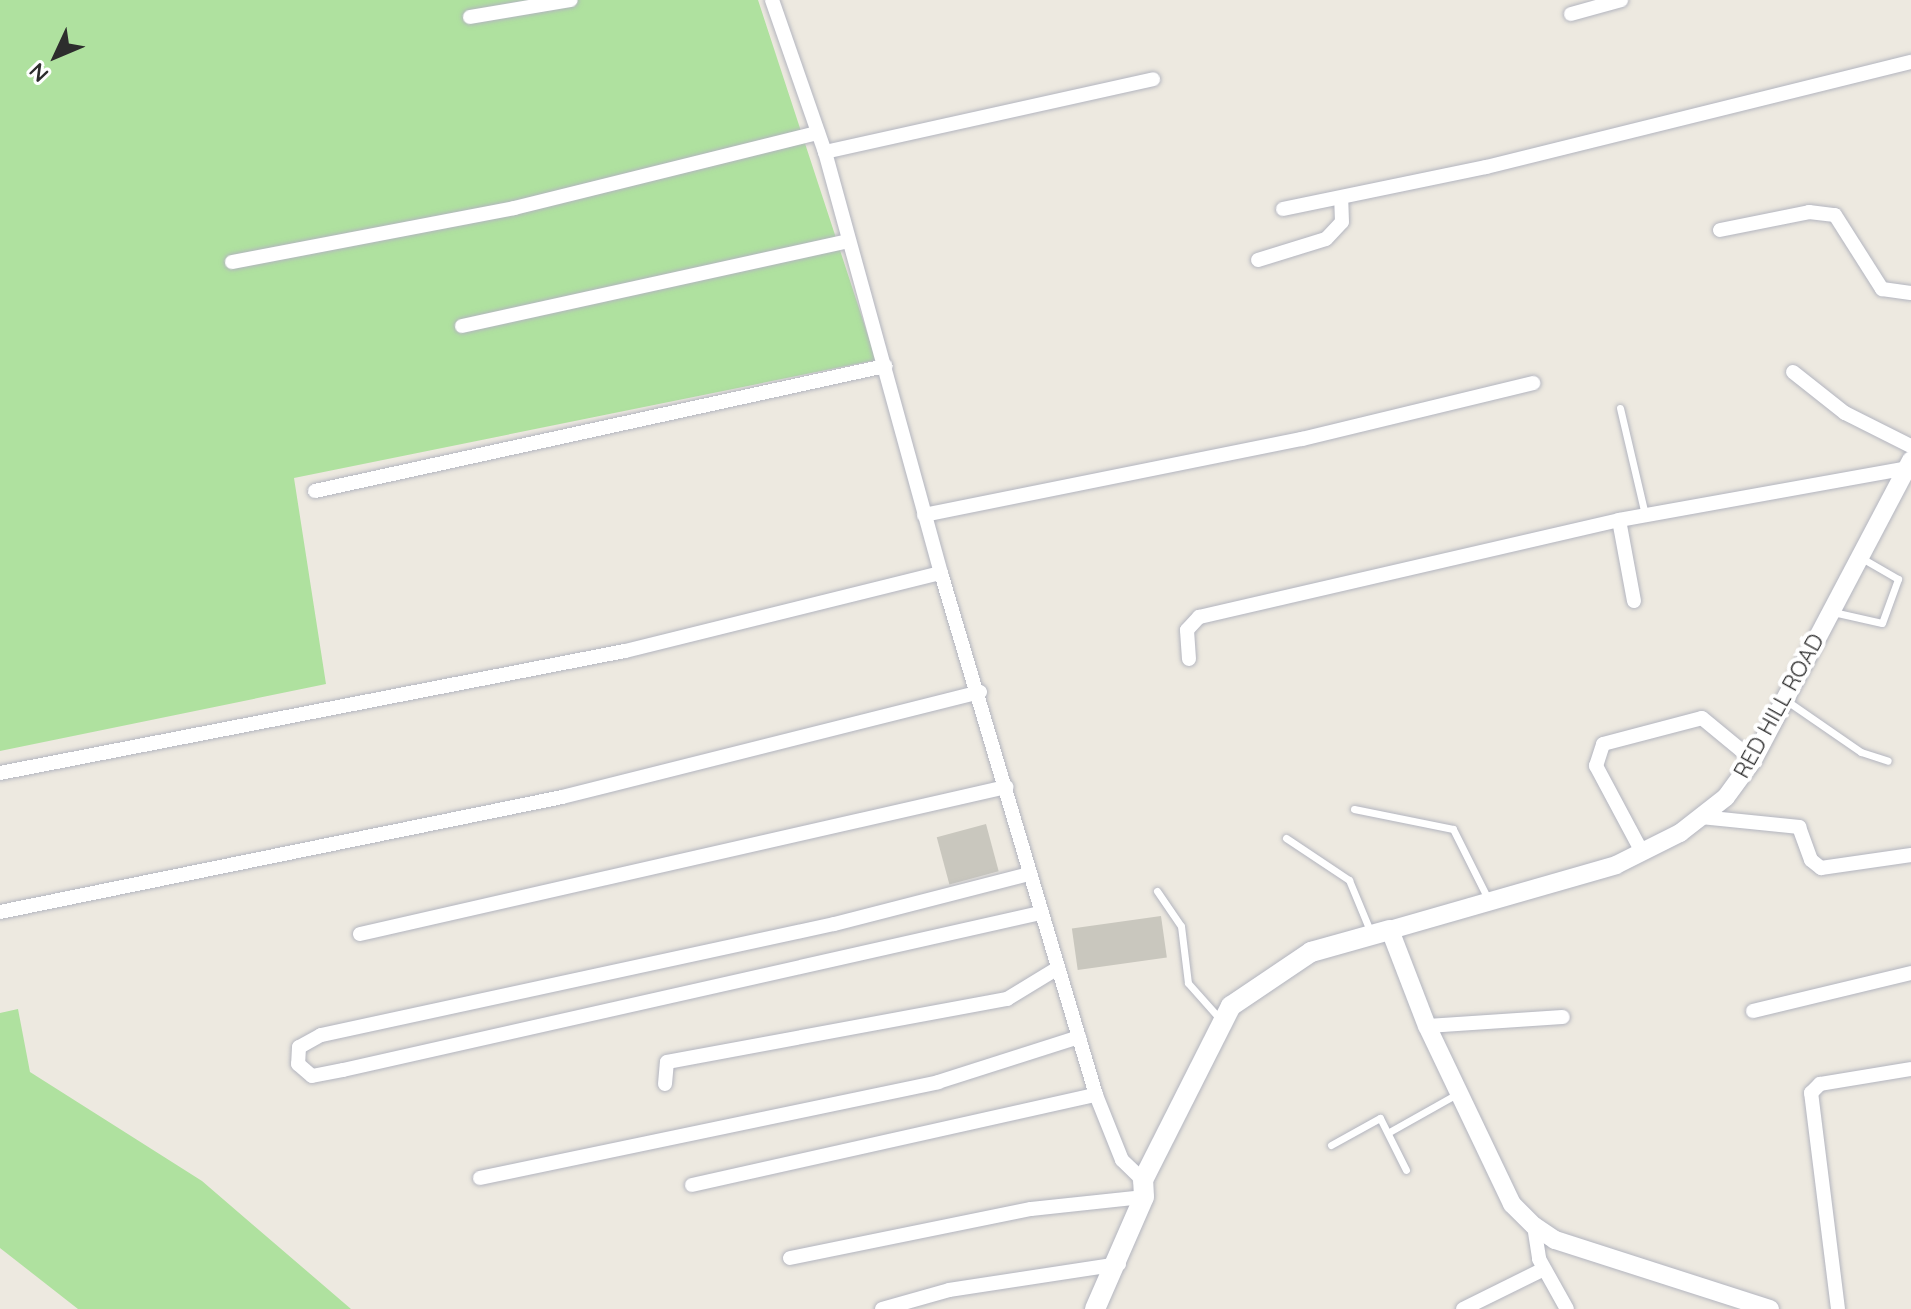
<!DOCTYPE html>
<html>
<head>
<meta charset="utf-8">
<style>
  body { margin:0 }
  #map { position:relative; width:1911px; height:1309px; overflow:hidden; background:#ede9e0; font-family:Quicksand,sans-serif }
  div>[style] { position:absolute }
  .green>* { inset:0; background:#afe19f }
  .building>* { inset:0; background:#c9c7be; transform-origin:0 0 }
  .roads { filter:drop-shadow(0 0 2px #b3b5bf) drop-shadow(0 0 2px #b3b5bf) }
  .service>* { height:7px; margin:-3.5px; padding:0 3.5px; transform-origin:3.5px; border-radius:3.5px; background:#fff }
  .minor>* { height:14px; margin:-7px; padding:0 7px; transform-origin:7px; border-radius:7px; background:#fff }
  .tertiary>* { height:18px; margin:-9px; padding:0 9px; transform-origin:9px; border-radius:9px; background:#fff }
  .secondary>* { height:20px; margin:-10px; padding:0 10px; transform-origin:10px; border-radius:10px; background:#fff }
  span { translate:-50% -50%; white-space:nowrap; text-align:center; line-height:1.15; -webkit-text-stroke:8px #fff; paint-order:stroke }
  .street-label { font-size:22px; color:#2d2d2d }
  .north { position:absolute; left:16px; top:16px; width:80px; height:80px; -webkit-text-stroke:6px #fff; paint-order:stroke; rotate:226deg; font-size:22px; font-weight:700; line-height:32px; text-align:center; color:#2d2d2d }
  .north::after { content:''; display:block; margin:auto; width:28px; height:36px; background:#2d2d2d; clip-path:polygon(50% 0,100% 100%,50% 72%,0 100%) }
</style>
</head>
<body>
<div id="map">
  <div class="green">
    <i style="clip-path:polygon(0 0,758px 0,876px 360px,294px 478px,326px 684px,0 751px)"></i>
    <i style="clip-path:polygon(18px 1009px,30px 1072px,202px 1181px,351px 1309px,78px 1309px,0 1248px,0 1013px)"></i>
  </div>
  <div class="building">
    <i style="left:986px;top:824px;width:49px;height:51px;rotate:75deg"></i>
    <i style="left:1161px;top:916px;width:42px;height:90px;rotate:82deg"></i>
  </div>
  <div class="roads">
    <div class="service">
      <i style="left:1620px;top:408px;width:110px;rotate:76.8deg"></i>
      <i style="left:1833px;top:612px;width:50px;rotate:12.7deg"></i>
      <i style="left:1882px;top:623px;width:47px;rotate:-70deg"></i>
      <i style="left:1898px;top:579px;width:44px;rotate:-149.9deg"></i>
      <i style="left:1787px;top:701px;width:90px;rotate:34.6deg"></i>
      <i style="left:1861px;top:752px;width:28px;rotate:18deg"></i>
      <i style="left:1354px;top:809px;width:101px;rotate:11.4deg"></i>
      <i style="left:1453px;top:829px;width:78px;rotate:63.4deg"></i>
      <i style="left:1286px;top:838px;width:76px;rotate:33.7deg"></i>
      <i style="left:1349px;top:880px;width:57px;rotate:67.5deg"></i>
      <i style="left:1157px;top:891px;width:42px;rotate:55.6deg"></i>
      <i style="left:1181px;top:926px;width:57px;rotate:83deg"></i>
      <i style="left:1188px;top:983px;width:50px;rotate:48.3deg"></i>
      <i style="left:1391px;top:1131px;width:76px;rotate:-29.3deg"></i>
      <i style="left:1331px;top:1145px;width:56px;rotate:-28.9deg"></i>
      <i style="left:1380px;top:1118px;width:58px;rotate:63.4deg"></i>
    </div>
    <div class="minor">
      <i style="left:772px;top:0;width:161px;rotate:70.8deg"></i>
      <i style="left:825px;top:152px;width:437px;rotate:74.6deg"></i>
      <i style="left:941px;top:573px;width:545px;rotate:73.46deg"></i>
      <i style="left:1096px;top:1095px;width:70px;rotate:68.2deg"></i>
      <i style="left:1122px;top:1160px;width:29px;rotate:44deg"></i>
      <i style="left:1571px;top:14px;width:52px;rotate:-15.6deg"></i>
      <i style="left:470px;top:17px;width:102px;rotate:-9.6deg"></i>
      <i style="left:825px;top:152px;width:336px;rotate:-12.5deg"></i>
      <i style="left:1283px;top:209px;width:207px;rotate:-11.7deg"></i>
      <i style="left:1486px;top:167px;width:438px;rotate:-13.9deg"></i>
      <i style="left:1720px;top:230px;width:91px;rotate:-11.4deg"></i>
      <i style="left:1809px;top:212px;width:26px;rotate:7deg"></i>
      <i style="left:1835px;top:215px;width:88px;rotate:57.6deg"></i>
      <i style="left:1882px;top:289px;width:29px;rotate:8deg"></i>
      <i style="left:1258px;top:260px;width:71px;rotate:-17.2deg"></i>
      <i style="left:1326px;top:239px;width:23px;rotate:-47deg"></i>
      <i style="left:1342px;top:222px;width:24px;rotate:-92deg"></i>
      <i style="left:232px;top:262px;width:287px;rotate:-10.8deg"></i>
      <i style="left:514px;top:208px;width:313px;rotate:-13.9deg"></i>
      <i style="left:462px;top:326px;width:394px;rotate:-12.4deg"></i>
      <i style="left:1793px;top:372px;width:66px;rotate:38.3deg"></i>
      <i style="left:1845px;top:413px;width:74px;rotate:26.6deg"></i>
      <i style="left:315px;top:491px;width:584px;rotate:-12.37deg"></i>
      <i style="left:924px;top:515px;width:386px;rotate:-11.4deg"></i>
      <i style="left:1302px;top:439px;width:238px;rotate:-13.6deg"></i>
      <i style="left:1634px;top:601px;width:82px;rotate:-100.5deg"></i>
      <i style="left:1619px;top:520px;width:293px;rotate:-10.2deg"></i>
      <i style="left:1189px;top:659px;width:29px;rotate:-94deg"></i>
      <i style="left:1187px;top:630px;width:18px;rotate:-47deg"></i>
      <i style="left:1199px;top:617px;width:431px;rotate:-13deg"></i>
      <i style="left:0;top:773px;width:637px;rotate:-11.05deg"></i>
      <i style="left:625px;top:651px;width:325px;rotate:-13.9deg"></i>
      <i style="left:1701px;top:817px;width:99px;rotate:5.8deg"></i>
      <i style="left:1799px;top:827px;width:35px;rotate:70deg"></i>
      <i style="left:1811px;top:860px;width:13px;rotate:39deg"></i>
      <i style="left:1821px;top:868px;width:91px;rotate:-8.2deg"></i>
      <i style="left:1642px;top:852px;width:98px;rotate:-118.1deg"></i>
      <i style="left:1596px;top:766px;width:23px;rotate:-72deg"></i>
      <i style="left:1603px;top:744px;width:102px;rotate:-14.7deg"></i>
      <i style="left:1702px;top:718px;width:66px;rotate:39.5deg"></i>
      <i style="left:1029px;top:874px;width:201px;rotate:165.6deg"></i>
      <i style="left:834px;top:924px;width:525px;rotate:167.79deg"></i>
      <i style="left:321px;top:1035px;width:25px;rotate:151deg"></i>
      <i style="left:299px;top:1047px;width:17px;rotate:93deg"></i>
      <i style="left:298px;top:1064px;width:18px;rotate:41deg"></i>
      <i style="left:312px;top:1076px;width:32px;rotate:-11deg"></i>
      <i style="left:343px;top:1070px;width:714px;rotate:-12.69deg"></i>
      <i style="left:0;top:912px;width:574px;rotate:-11.56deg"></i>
      <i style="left:562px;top:797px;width:431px;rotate:-14.1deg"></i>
      <i style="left:360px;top:934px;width:663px;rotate:-12.82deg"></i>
      <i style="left:1753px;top:1011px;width:163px;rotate:-13.5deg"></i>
      <i style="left:1427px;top:1026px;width:136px;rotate:-3.8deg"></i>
      <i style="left:665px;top:1084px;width:22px;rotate:-85deg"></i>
      <i style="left:667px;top:1062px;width:346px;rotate:-10.5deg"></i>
      <i style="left:1007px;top:999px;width:60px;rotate:-31.3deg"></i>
      <i style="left:480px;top:1178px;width:468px;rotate:-11.8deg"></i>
      <i style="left:938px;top:1082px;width:148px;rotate:-17.7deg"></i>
      <i style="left:692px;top:1185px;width:414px;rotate:-12.6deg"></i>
      <i style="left:1534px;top:1226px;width:33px;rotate:81deg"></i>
      <i style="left:1539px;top:1259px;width:57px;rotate:60.8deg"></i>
      <i style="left:790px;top:1258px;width:246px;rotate:-11.5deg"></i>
      <i style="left:1031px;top:1209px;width:114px;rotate:-6.1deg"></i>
      <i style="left:882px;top:1309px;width:70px;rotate:-15.8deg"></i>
      <i style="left:949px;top:1290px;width:172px;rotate:-8.7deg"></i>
      <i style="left:1463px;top:1309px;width:90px;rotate:-26.3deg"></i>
      <i style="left:1838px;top:1309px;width:218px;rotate:-97.1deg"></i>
      <i style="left:1811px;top:1093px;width:13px;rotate:-45deg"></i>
      <i style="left:1820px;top:1084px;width:92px;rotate:-9.4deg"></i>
    </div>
    <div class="tertiary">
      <i style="left:1770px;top:1309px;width:226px;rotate:-162.2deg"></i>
      <i style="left:1555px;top:1240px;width:25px;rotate:-146deg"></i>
      <i style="left:1534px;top:1226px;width:31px;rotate:-135deg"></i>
      <i style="left:1512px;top:1204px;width:197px;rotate:-115.5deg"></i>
      <i style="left:1427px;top:1026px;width:103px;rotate:-111.1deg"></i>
      <i style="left:1390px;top:930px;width:235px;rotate:-16deg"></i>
      <i style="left:1616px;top:865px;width:72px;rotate:-26.6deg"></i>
      <i style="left:1680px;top:833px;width:58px;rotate:-38deg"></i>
      <i style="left:1726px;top:797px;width:46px;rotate:-53.9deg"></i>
      <i style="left:1753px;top:760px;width:339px;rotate:-62.2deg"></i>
    </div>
    <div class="secondary">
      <i style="left:1095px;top:1309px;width:122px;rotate:-66.4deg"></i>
      <i style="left:1144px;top:1197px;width:17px;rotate:-93deg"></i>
      <i style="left:1143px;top:1180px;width:195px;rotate:-63.2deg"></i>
      <i style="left:1231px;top:1006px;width:97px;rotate:-34deg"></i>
      <i style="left:1311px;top:952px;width:82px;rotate:-15.6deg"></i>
    </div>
  </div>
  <div class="street-label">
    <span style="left:1779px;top:706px;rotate:-61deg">RED HILL ROAD</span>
  </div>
  <div class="north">N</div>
</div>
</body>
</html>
